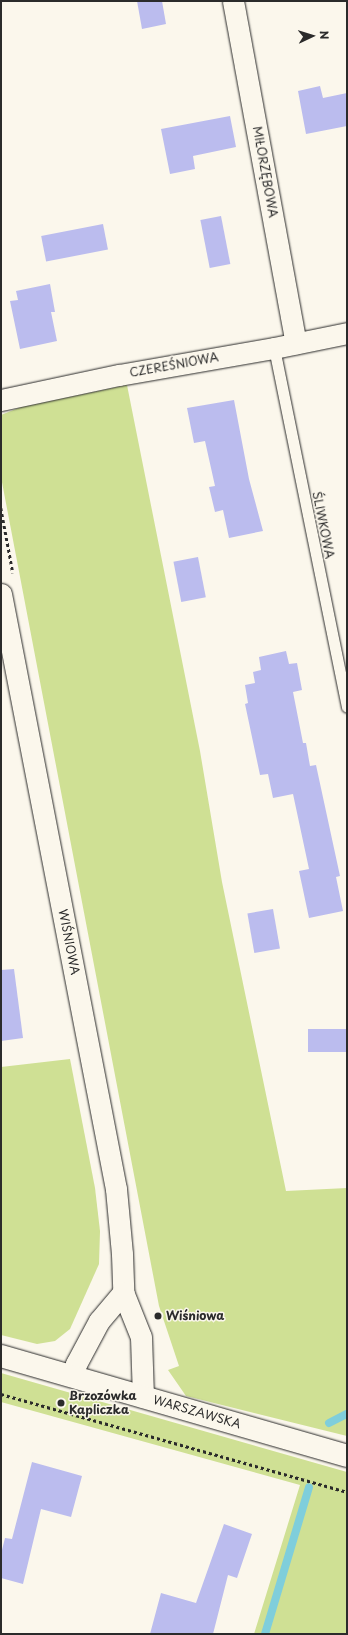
<!DOCTYPE html>
<html>
<head>
<meta charset="utf-8">
<style>
  body { margin:0 }
  #map { position:relative; width:348px; height:1635px; overflow:hidden; background:#fbf7ec; font-family:"Playpen Sans",sans-serif }
  div>[style] { position:absolute }
  .green>* { inset:0; background:#cfe094 }
  .stream>* { height:8px; margin:-4px; padding:0 4px; transform-origin:4px; border-radius:4px; background:#7fcedb }
  .building>* { inset:0; background:#bbbcee; transform-origin:0 0 }
  .path>* { height:2.5px; margin-top:-1.25px; transform-origin:0; background:repeating-linear-gradient(90deg,#2b2b2b 0 3px,transparent 0 6px) }
  .roads { filter:drop-shadow(0 0 1px #2b2b2b) drop-shadow(0 0 1px #2b2b2b) }
  .service>* { height:11px; margin:-5.5px; padding:0 5.5px; transform-origin:5.5px; border-radius:5.5px; background:#fbf7ec }
  .minor>* { height:21px; margin:-10.5px; padding:0 10.5px; transform-origin:10.5px; border-radius:10.5px; background:#fbf7ec }
  .primary>* { height:22px; margin:-11px; padding:0 11px; transform-origin:11px; border-radius:11px; background:#fbf7ec }
  .dots>* { width:11px; height:11px; translate:-50% -50%; box-sizing:border-box; border:2px solid #fbf7ec; border-radius:50% }
  span { translate:-50% -50%; white-space:nowrap; text-align:center; line-height:1.15; -webkit-text-stroke:3px #fbf7ec; paint-order:stroke }
  .street-label { font-size:12px; color:#2b2b2b }
  .poi-label { font-size:12px; color:#2b2b2b; font-weight:700 }
  .left { translate:0 -50%; text-align:left }
  .frame { position:absolute; inset:0; border:2px solid #2b2b2b; pointer-events:none }
  .north { position:absolute; left:292px; top:16px; width:40px; height:40px; -webkit-text-stroke:3px #fbf7ec; paint-order:stroke; rotate:86deg; font-size:11px; font-weight:700; line-height:16px; text-align:center; color:#2b2b2b }
  .north::after { content:''; display:block; margin:auto; width:14px; height:18px; background:#2b2b2b; clip-path:polygon(50% 0,100% 100%,50% 72%,0 100%) }
</style>
</head>
<body>
<div id="map">
  <div class="green">
    <i style="clip-path:polygon(127px 385px,200px 751px,222px 882px,286px 1191px,347px 1188px,347px 1436px,186px 1396px,168px 1370px,179px 1366px,159px 1306px,1px 477px,1px 415px,21px 407px)"></i>
    <i style="clip-path:polygon(70px 1059px,95px 1188px,100px 1231px,99px 1264px,70px 1329px,55px 1341px,37px 1344px,1px 1335px,1px 1067px)"></i>
    <i style="clip-path:polygon(1px 1373px,347px 1472px,347px 1634px,254px 1634px,300px 1485px,1px 1402px)"></i>
  </div>
  <div class="stream">
    <i style="left:329px;top:1423px;width:20px;rotate:-27deg"></i>
    <i style="left:265px;top:1634px;width:153px;rotate:-73.3deg"></i>
  </div>
  <div class="building">
    <i style="clip-path:polygon(137px 1px,162px 1px,166px 24px,142px 29px)"></i>
    <i style="clip-path:polygon(320px 86px,323px 98px,347px 93px,347px 126px,306px 134px,298px 91px)"></i>
    <i style="clip-path:polygon(230px 116px,236px 147px,193px 156px,195px 169px,170px 174px,161px 129px)"></i>
    <i style="left:221px;top:216px;width:49px;height:21px;rotate:79deg"></i>
    <i style="left:103px;top:224px;width:26px;height:63px;rotate:79deg"></i>
    <i style="clip-path:polygon(50px 284px,55px 312px,51px 312px,57px 341px,20px 349px,10px 301px,18px 300px,16px 291px)"></i>
    <i style="clip-path:polygon(234px 400px,249px 479px,263px 531px,229px 538px,223px 510px,215px 512px,209px 487px,215px 486px,205px 441px,194px 443px,187px 408px)"></i>
    <i style="left:198px;top:557px;width:41px;height:25px;rotate:79deg"></i>
    <i style="clip-path:polygon(286px 651px,289px 664px,297px 663px,302px 690px,293px 692px,303px 743px,306px 743px,310px 766px,316px 765px,340px 876px,336px 877px,343px 911px,309px 918px,299px 871px,309px 869px,293px 794px,273px 798px,268px 774px,260px 775px,245px 704px,248px 703px,245px 685px,255px 683px,253px 672px,261px 670px,259px 657px)"></i>
    <i style="left:273px;top:909px;width:40px;height:26px;rotate:80deg"></i>
    <i style="clip-path:polygon(14px 969px,23px 1038px,1px 1041px,1px 970px)"></i>
    <i style="left:347px;top:1029px;width:23px;height:39px;rotate:90deg"></i>
    <i style="clip-path:polygon(32px 1462px,82px 1476px,71px 1517px,41px 1509px,23px 1584px,1px 1578px,1px 1554px,5px 1538px,12px 1539px)"></i>
    <i style="clip-path:polygon(224px 1524px,252px 1534px,237px 1578px,228px 1575px,213px 1634px,150px 1634px,161px 1593px,196px 1603px)"></i>
  </div>
  <div class="path">
    <i style="left:1px;top:508px;width:66px;rotate:79.5deg"></i>
    <i style="left:1px;top:1394px;width:360px;rotate:15.8deg"></i>
  </div>
  <div class="roads">
    <div class="service">
      <i style="left:274px;top:348px;width:366px;rotate:78.5deg"></i>
    </div>
    <div class="minor">
      <i style="left:233px;top:1px;width:348px;rotate:79.6deg"></i>
      <i style="left:1px;top:400px;width:121px;rotate:-12deg"></i>
      <i style="left:119px;top:375px;width:157px;rotate:-9.9deg"></i>
      <i style="left:274px;top:348px;width:75px;rotate:-11.6deg"></i>
      <i style="left:1px;top:594px;width:606px;rotate:79.06deg"></i>
      <i style="left:116px;top:1189px;width:65px;rotate:84.7deg"></i>
      <i style="left:122px;top:1254px;width:38px;rotate:88deg"></i>
      <i style="left:123px;top:1292px;width:48px;rotate:68.2deg"></i>
      <i style="left:141px;top:1337px;width:60px;rotate:88.1deg"></i>
      <i style="left:72px;top:1376px;width:13px;rotate:-72deg"></i>
      <i style="left:76px;top:1364px;width:49px;rotate:-61.9deg"></i>
      <i style="left:99px;top:1321px;width:38px;rotate:-50deg"></i>
    </div>
    <div class="primary">
      <i style="left:1px;top:1356px;width:360px;rotate:16.1deg"></i>
    </div>
  </div>
  <div class="dots">
    <i style="left:158px;top:1316px;background:#2b2b2b"></i>
    <i style="left:61px;top:1403px;background:#2b2b2b"></i>
  </div>
  <div class="street-label">
    <span style="left:265px;top:172px;rotate:80deg">MIŁORZĘBOWA</span>
    <span style="left:174px;top:365px;rotate:-10deg">CZEREŚNIOWA</span>
    <span style="left:323px;top:525px;rotate:79deg">ŚLIWKOWA</span>
    <span style="left:69px;top:942px;rotate:79deg">WIŚNIOWA</span>
    <span style="left:197px;top:1412px;rotate:16deg">WARSZAWSKA</span>
  </div>
  <div class="poi-label">
    <span class="left" style="left:166px;top:1316px">Wiśniowa</span>
    <span class="left" style="left:69px;top:1403px">Brzozówka<br>Kapliczka</span>
  </div>
  <div class="frame"></div>
  <div class="north">N</div>
</div>
</body>
</html>
